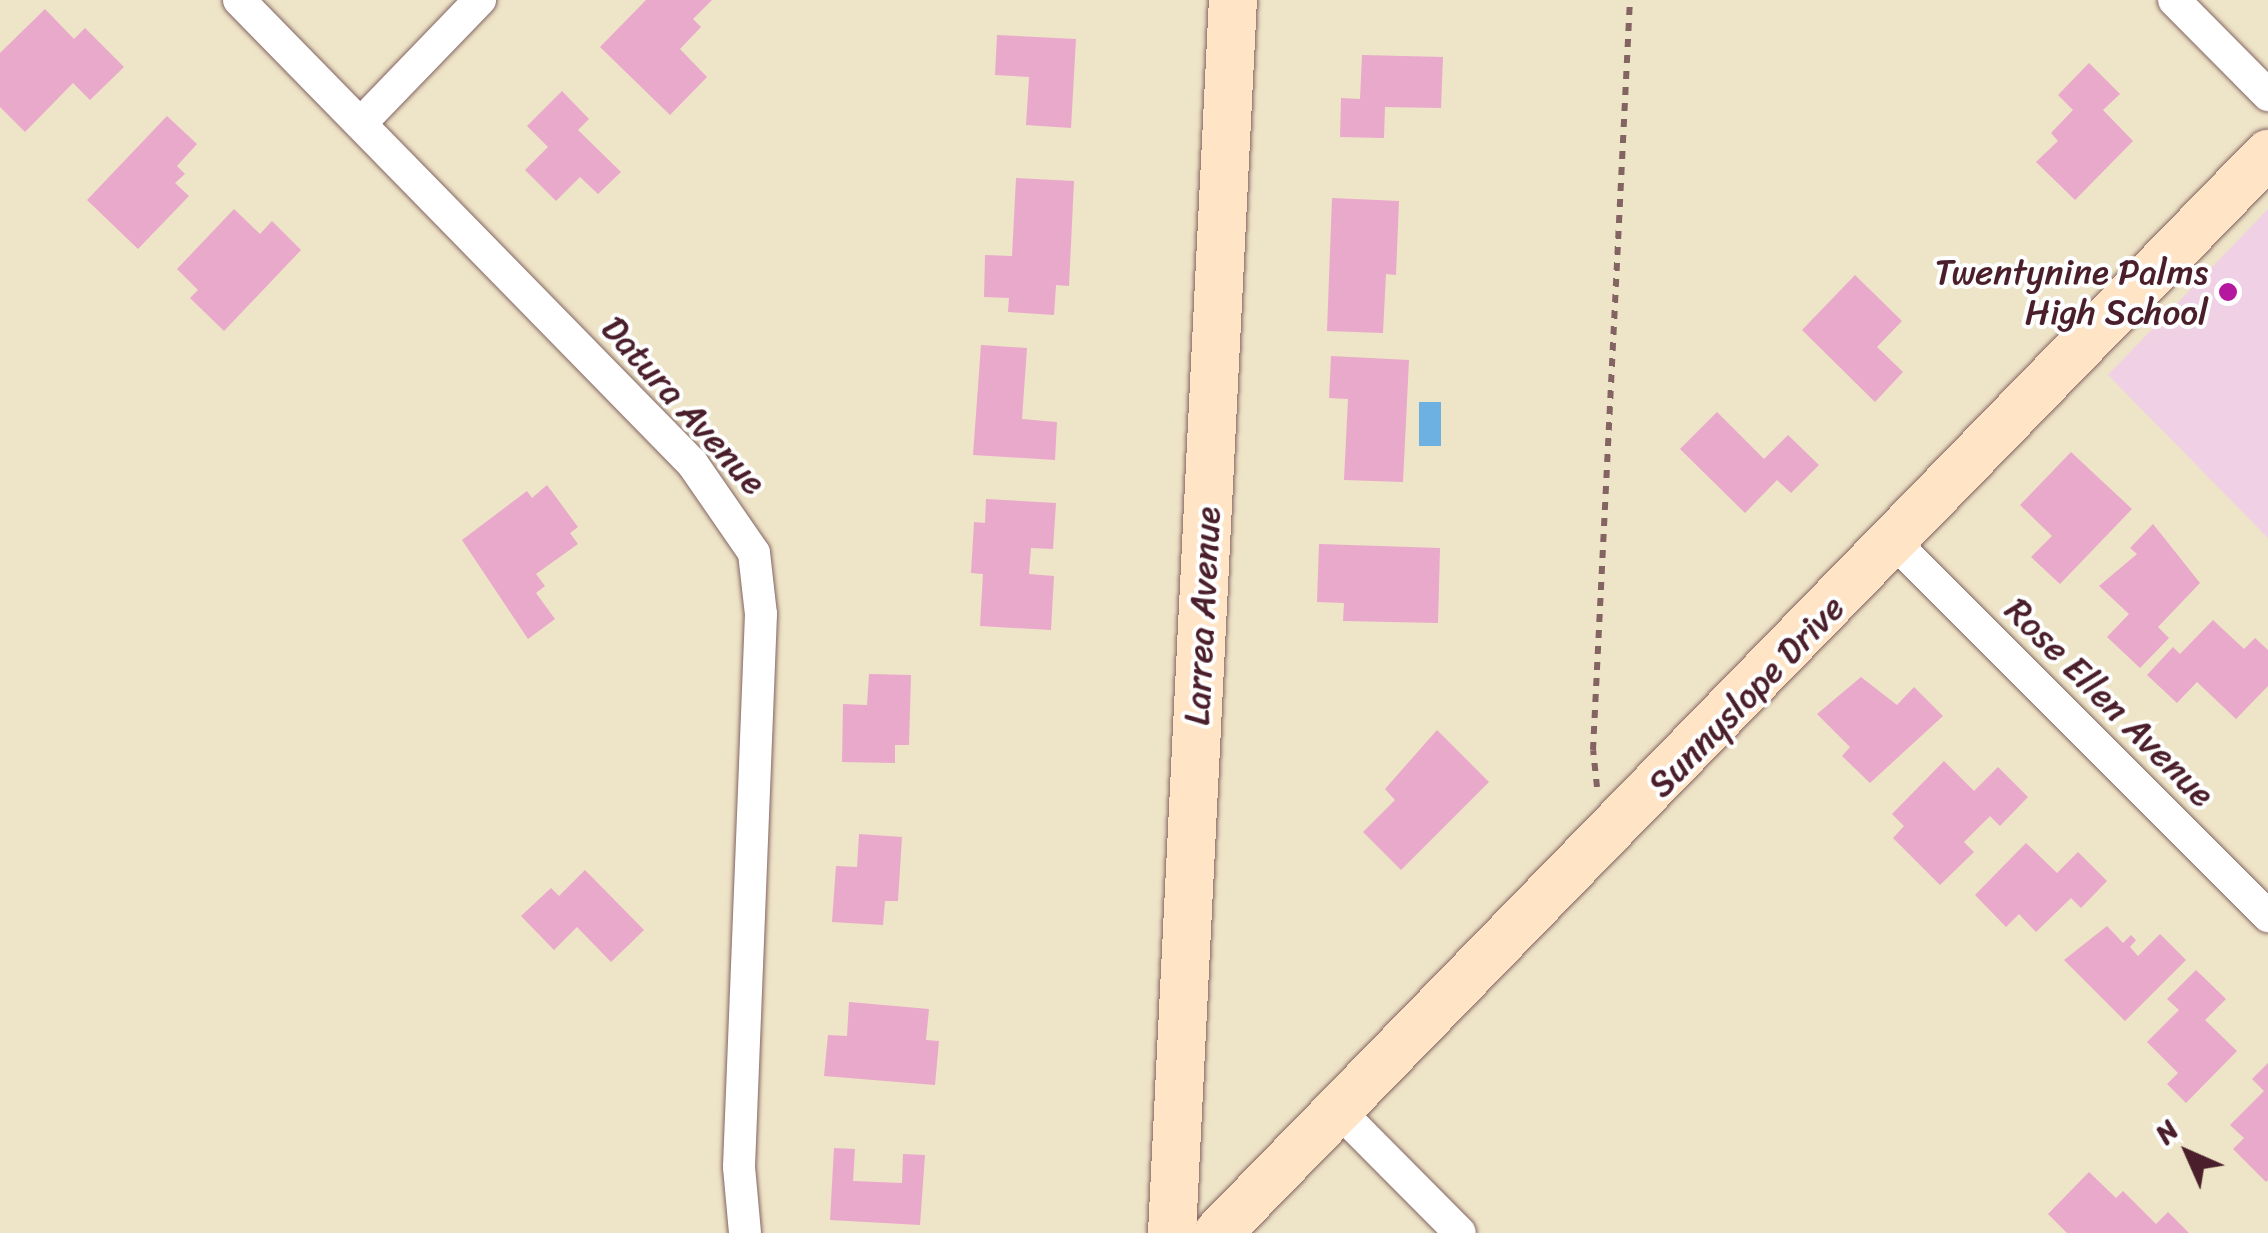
<!DOCTYPE html>
<html>
<head>
<meta charset="utf-8">
<style>
  body { margin:0 }
  #map { position:relative; width:2268px; height:1233px; overflow:hidden; background:#eee4c7; font-family:Sriracha,sans-serif }
  div>[style] { position:absolute }
  .built>* { inset:0; background:#f0d0e4 }
  .water>* { inset:0; background:#6db0e2; transform-origin:0 0 }
  .building>* { inset:0; background:#e9a9cb }
  .path>* { height:6px; margin-top:-3px; transform-origin:0; background:repeating-linear-gradient(90deg,#836462 0 8px,transparent 0 16px) }
  .roads { filter:drop-shadow(0 0 2px #836462) drop-shadow(0 0 2px #836462) }
  .street>* { height:32px; margin:-16px; padding:0 16px; transform-origin:16px; border-radius:16px; background:#fff }
  .secondary>* { height:48px; margin:-24px; padding:0 24px; transform-origin:24px; border-radius:24px; background:#ffe4c6 }
  .dots>* { width:28px; height:28px; translate:-50% -50%; box-sizing:border-box; border:5px solid #fff; border-radius:50% }
  span { translate:-50% -50%; white-space:nowrap; text-align:center; line-height:1.15; -webkit-text-stroke:8px #fff; paint-order:stroke }
  .poi-label { font-size:35px; color:#4a1f2b }
  .right { translate:-100% -50%; text-align:right }
  .street-label { font-size:35px; color:#4a1f2b }
  .north { position:absolute; left:2138px; top:1103px; width:100px; height:100px; -webkit-text-stroke:8px #fff; paint-order:stroke; rotate:315deg; font-size:28px; font-weight:700; line-height:40px; text-align:center; color:#4a1f2b }
  .north::after { content:''; display:block; margin:auto; width:35px; height:45px; background:#4a1f2b; clip-path:polygon(50% 0,100% 100%,50% 72%,0 100%) }
</style>
</head>
<body>
<div id="map">
  <div class="built">
    <i style="clip-path:polygon(2268px 209px,2268px 538px,2108px 375px)"></i>
  </div>
  <div class="water">
    <i style="left:1419px;top:402px;width:22px;height:44px"></i>
  </div>
  <div class="building">
    <i style="clip-path:polygon(646px 0,712px 0,693px 19px,701px 27px,680px 49px,707px 77px,670px 115px,600px 47px)"></i>
    <i style="clip-path:polygon(45px 9px,74px 39px,85px 28px,124px 67px,90px 100px,73px 83px,25px 132px,0 107px,0 53px)"></i>
    <i style="clip-path:polygon(997px 35px,1076px 39px,1071px 128px,1026px 125px,1029px 77px,995px 75px)"></i>
    <i style="clip-path:polygon(1362px 55px,1443px 57px,1441px 108px,1385px 107px,1384px 138px,1340px 137px,1341px 98px,1360px 99px)"></i>
    <i style="clip-path:polygon(2089px 63px,2120px 94px,2103px 110px,2133px 141px,2075px 200px,2036px 162px,2058px 141px,2051px 133px,2073px 110px,2058px 95px)"></i>
    <i style="clip-path:polygon(562px 91px,589px 119px,578px 130px,621px 172px,598px 194px,580px 177px,556px 201px,525px 170px,548px 147px,527px 126px)"></i>
    <i style="clip-path:polygon(167px 116px,197px 144px,177px 166px,185px 174px,175px 183px,189px 196px,138px 249px,87px 200px)"></i>
    <i style="clip-path:polygon(1016px 178px,1074px 181px,1069px 286px,1056px 285px,1054px 315px,1008px 312px,1009px 298px,984px 297px,985px 255px,1012px 256px)"></i>
    <i style="clip-path:polygon(1332px 198px,1399px 201px,1396px 275px,1386px 274px,1383px 333px,1327px 331px)"></i>
    <i style="clip-path:polygon(234px 209px,260px 234px,272px 221px,301px 250px,224px 331px,190px 298px,198px 290px,177px 269px)"></i>
    <i style="clip-path:polygon(1855px 275px,1902px 321px,1877px 347px,1903px 372px,1875px 402px,1802px 330px)"></i>
    <i style="clip-path:polygon(981px 345px,1027px 348px,1022px 419px,1057px 422px,1055px 460px,973px 455px)"></i>
    <i style="clip-path:polygon(1331px 356px,1409px 360px,1403px 482px,1344px 480px,1348px 399px,1329px 398px)"></i>
    <i style="clip-path:polygon(1717px 412px,1764px 459px,1788px 435px,1819px 465px,1791px 493px,1777px 480px,1745px 513px,1680px 449px)"></i>
    <i style="clip-path:polygon(2071px 452px,2132px 509px,2060px 584px,2031px 557px,2052px 536px,2020px 505px)"></i>
    <i style="clip-path:polygon(547px 485px,578px 527px,570px 533px,578px 544px,536px 574px,545px 586px,536px 593px,555px 619px,528px 639px,462px 540px,527px 491px,532px 498px)"></i>
    <i style="clip-path:polygon(986px 499px,1056px 503px,1053px 549px,1031px 548px,1029px 574px,1054px 576px,1051px 630px,980px 626px,983px 574px,971px 573px,974px 522px,985px 523px)"></i>
    <i style="clip-path:polygon(2153px 524px,2200px 583px,2158px 627px,2169px 638px,2140px 668px,2107px 637px,2129px 614px,2099px 586px,2137px 554px,2130px 548px)"></i>
    <i style="clip-path:polygon(1319px 544px,1440px 548px,1438px 623px,1343px 621px,1344px 603px,1317px 602px)"></i>
    <i style="clip-path:polygon(2213px 620px,2244px 649px,2255px 638px,2268px 650px,2268px 686px,2236px 719px,2197px 682px,2177px 703px,2147px 675px,2173px 647px,2180px 654px)"></i>
    <i style="clip-path:polygon(869px 674px,911px 675px,909px 745px,895px 745px,895px 763px,842px 762px,843px 704px,867px 705px)"></i>
    <i style="clip-path:polygon(1861px 677px,1897px 705px,1914px 687px,1943px 716px,1870px 783px,1842px 756px,1850px 747px,1817px 714px)"></i>
    <i style="clip-path:polygon(1437px 730px,1489px 782px,1401px 870px,1363px 832px,1395px 800px,1385px 789px)"></i>
    <i style="clip-path:polygon(1944px 761px,1974px 791px,1998px 767px,2028px 797px,2000px 826px,1990px 816px,1964px 842px,1974px 852px,1940px 885px,1893px 838px,1904px 826px,1892px 814px)"></i>
    <i style="clip-path:polygon(859px 834px,902px 837px,898px 901px,885px 901px,883px 925px,832px 922px,836px 866px,857px 867px)"></i>
    <i style="clip-path:polygon(2026px 843px,2057px 873px,2078px 852px,2107px 881px,2081px 908px,2071px 898px,2036px 932px,2019px 914px,2006px 927px,1975px 895px)"></i>
    <i style="clip-path:polygon(585px 870px,644px 930px,611px 962px,577px 927px,554px 950px,521px 916px,551px 888px,559px 896px)"></i>
    <i style="clip-path:polygon(2107px 926px,2123px 943px,2131px 935px,2136px 940px,2130px 947px,2138px 956px,2160px 934px,2186px 960px,2125px 1021px,2064px 960px)"></i>
    <i style="clip-path:polygon(2196px 970px,2226px 999px,2205px 1020px,2237px 1051px,2186px 1103px,2167px 1084px,2178px 1073px,2147px 1042px,2179px 1010px,2167px 999px)"></i>
    <i style="clip-path:polygon(849px 1002px,929px 1009px,926px 1040px,939px 1041px,935px 1085px,824px 1076px,828px 1035px,847px 1036px)"></i>
    <i style="clip-path:polygon(2268px 1063px,2268px 1180px,2266px 1182px,2233px 1149px,2244px 1138px,2230px 1125px,2264px 1091px,2252px 1079px)"></i>
    <i style="clip-path:polygon(834px 1148px,855px 1149px,853px 1181px,902px 1183px,903px 1154px,925px 1155px,920px 1225px,830px 1220px)"></i>
    <i style="clip-path:polygon(2089px 1172px,2116px 1198px,2123px 1191px,2156px 1224px,2168px 1212px,2189px 1233px,2067px 1233px,2048px 1214px)"></i>
  </div>
  <div class="path">
    <i style="left:1597px;top:787px;width:37px;rotate:-96deg"></i>
    <i style="left:1593px;top:750px;width:751px;rotate:-87.18deg"></i>
  </div>
  <div class="roads">
    <div class="street">
      <i style="left:239px;top:0;width:648px;rotate:45.63deg"></i>
      <i style="left:692px;top:463px;width:109px;rotate:55.4deg"></i>
      <i style="left:754px;top:553px;width:61px;rotate:83.5deg"></i>
      <i style="left:761px;top:614px;width:553px;rotate:92.28deg"></i>
      <i style="left:739px;top:1167px;width:66px;rotate:84.8deg"></i>
      <i style="left:2174px;top:0;width:134px;rotate:45.3deg"></i>
      <i style="left:362px;top:122px;width:170px;rotate:-46deg"></i>
      <i style="left:1895px;top:543px;width:528px;rotate:45deg"></i>
      <i style="left:1340px;top:1112px;width:170px;rotate:45.2deg"></i>
    </div>
    <div class="secondary">
      <i style="left:1172px;top:1233px;width:1235px;rotate:-87.17deg"></i>
      <i style="left:1218px;top:1233px;width:1506px;rotate:-45.78deg"></i>
    </div>
  </div>
  <div class="dots">
    <i style="left:2228px;top:292px;background:#b5179e"></i>
  </div>
  <div class="poi-label">
    <span class="right" style="left:2208px;top:292px">Twentynine Palms<br>High School</span>
  </div>
  <div class="street-label">
    <span style="left:684px;top:405px;rotate:48deg">Datura Avenue</span>
    <span style="left:1202px;top:616px;rotate:-87deg">Larrea Avenue</span>
    <span style="left:1746px;top:696px;rotate:-46deg">Sunnyslope Drive</span>
    <span style="left:2110px;top:702px;rotate:45deg">Rose Ellen Avenue</span>
  </div>
  <div class="north">N</div>
</div>
</body>
</html>
